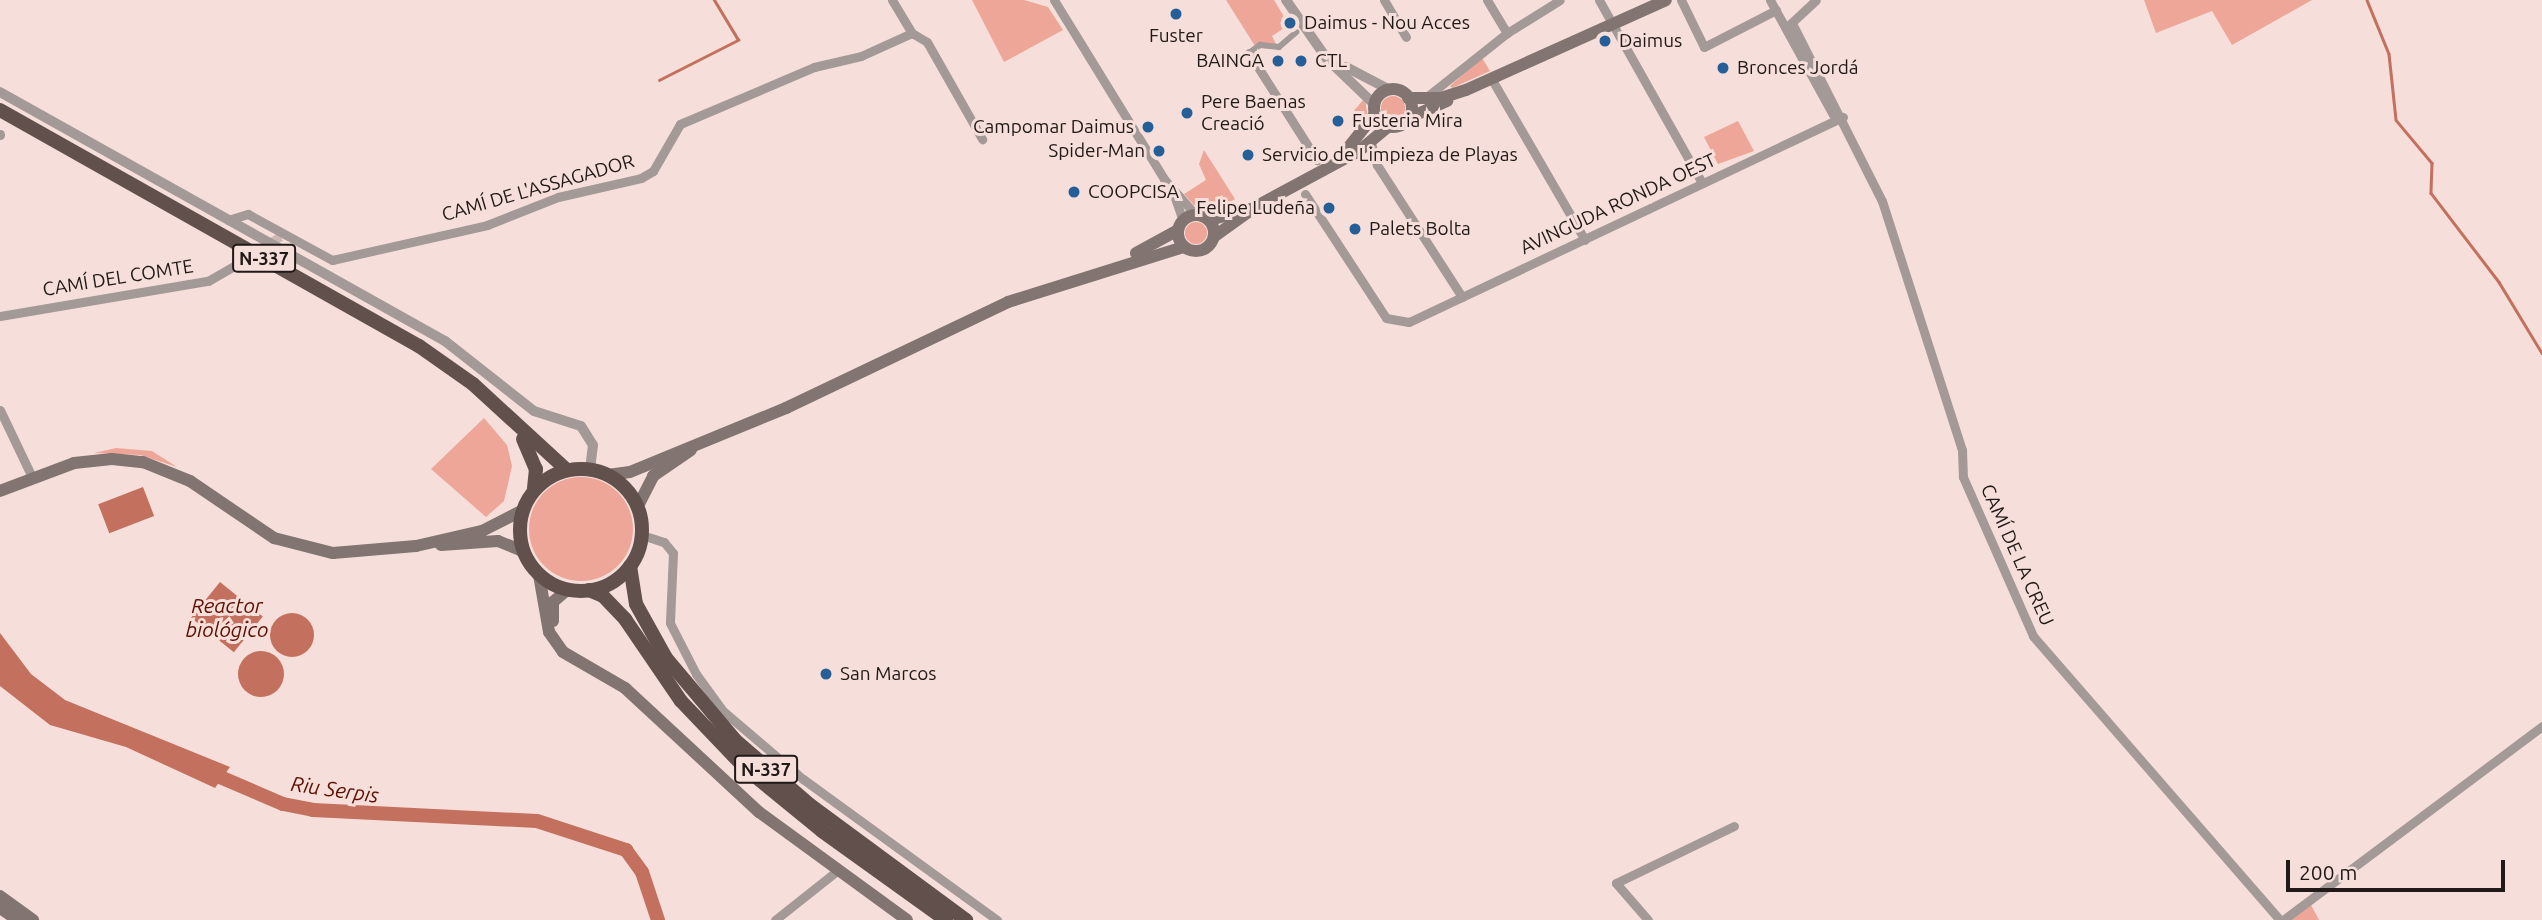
<!DOCTYPE html>
<html>
<head>
<meta charset="utf-8">
<style>
  body { margin:0 }
  #map { position:relative; width:2542px; height:920px; overflow:hidden; background:#f6dfda; font-family:Ubuntu,sans-serif }
  div>[style] { position:absolute }
  .green>* { inset:0; background:#eda697 }
  .round { border-radius:50% }
  .water>* { inset:0; background:#c4705e; transform-origin:0 0 }
  .stream>* { height:2.5px; margin:-1.25px; padding:0 1.25px; transform-origin:1.25px; border-radius:1.25px; background:#c4705e }
  .river>* { height:14px; margin:-7px; padding:0 7px; transform-origin:7px; border-radius:7px; background:#c4705e }
  .minor-tunnel>* { height:9px; margin-top:-4.5px; transform-origin:0; background:repeating-linear-gradient(90deg,#cbb7b3 0 9px,transparent 0 13.5px) }
  .pedestrian>* { height:6px; margin:-3px; padding:0 3px; transform-origin:3px; border-radius:3px; background:#a39997 }
  .minor>* { height:9px; margin:-4.5px; padding:0 4.5px; transform-origin:4.5px; border-radius:4.5px; background:#a39997 }
  .tertiary>* { height:10px; margin:-5px; padding:0 5px; transform-origin:5px; border-radius:5px; background:#a39997 }
  .secondary>* { height:12px; margin:-6px; padding:0 6px; transform-origin:6px; border-radius:6px; background:#827471 }
  .secondary>.ring { margin:-6px; padding:0; box-sizing:content-box; background:none; border:12px solid #827471; border-radius:50% }
  .trunk>* { height:14px; margin:-7px; padding:0 7px; transform-origin:7px; border-radius:7px; background:#62504c }
  .trunk>.ring { margin:-7px; padding:0; box-sizing:content-box; background:none; border:14px solid #62504c; border-radius:50% }
  .dots>* { width:19px; height:19px; translate:-50% -50%; box-sizing:border-box; border:4px solid #f6dfda; border-radius:50% }
  span { translate:-50% -50%; white-space:nowrap; text-align:center; line-height:1.15; -webkit-text-stroke:6px #f6dfda; paint-order:stroke }
  .shield-label span { padding:2px 5px; background:#f6dfda; border:2px solid; border-radius:5px; -webkit-text-stroke-width:0 }
  .shield-label { font-size:18px; color:#211917; font-weight:700 }
  .poi-label { font-size:19px; color:#211917 }
  .left { translate:0 -50%; text-align:left }
  .right { translate:-100% -50%; text-align:right }
  .street-label { font-size:19px; color:#211917 }
  .water-label { font-size:21px; color:#5e1003; font-style:italic }
  .scale { position:absolute; left:2286px; top:860px; width:219px; height:32px; box-sizing:border-box; border:4px solid #211917; border-top:0; padding-left:9px; font-size:21px; line-height:24px; white-space:nowrap; color:#211917; -webkit-text-stroke:5px #f6dfda; paint-order:stroke }
</style>
</head>
<body>
<div id="map">
  <div class="green">
    <i style="clip-path:polygon(972px 0,1024px 0,1048px 7px,1063px 30px,1004px 62px)"></i>
    <i style="clip-path:polygon(1226px 0,1274px 0,1289px 25px,1272px 36px,1277px 46px,1255px 46px)"></i>
    <i style="clip-path:polygon(2144px 0,2312px 0,2232px 45px,2212px 11px,2156px 33px)"></i>
    <i style="clip-path:polygon(1482px 58px,1490px 71px,1452px 88px,1450px 86px)"></i>
    <i class="round" style="left:1381px;top:96px;width:24px;height:24px"></i>
    <i style="clip-path:polygon(1365px 98px,1367px 113px,1361px 125px,1351px 114px)"></i>
    <i style="clip-path:polygon(1738px 121px,1754px 151px,1718px 164px,1704px 137px)"></i>
    <i style="clip-path:polygon(1204px 150px,1235px 199px,1215px 211px,1194px 205px,1184px 194px,1206px 180px,1199px 164px)"></i>
    <i class="round" style="left:1185px;top:222px;width:22px;height:22px"></i>
    <i style="clip-path:polygon(484px 418px,507px 445px,512px 466px,504px 501px,486px 517px,431px 469px)"></i>
    <i style="clip-path:polygon(116px 448px,152px 451px,177px 467px,140px 455px,94px 453px)"></i>
    <i class="round" style="left:529px;top:477px;width:104px;height:104px"></i>
    <i style="clip-path:polygon(2311px 905px,2319px 920px,2290px 920px)"></i>
  </div>
  <div class="water">
    <i style="left:143px;top:487px;width:31px;height:48px;rotate:69deg"></i>
    <i style="left:220px;top:582px;width:55px;height:46px;rotate:39deg"></i>
    <i class="round" style="left:270px;top:613px;width:44px;height:44px"></i>
    <i style="clip-path:polygon(0 633px,31px 674px,65px 700px,230px 767px,215px 788px,126px 747px,50px 725px,0 686px)"></i>
    <i class="round" style="left:238px;top:651px;width:46px;height:46px"></i>
  </div>
  <div class="stream">
    <i style="left:2367px;top:0;width:58px;rotate:67.8deg"></i>
    <i style="left:2389px;top:54px;width:66px;rotate:83.9deg"></i>
    <i style="left:2396px;top:120px;width:56px;rotate:50.1deg"></i>
    <i style="left:2432px;top:163px;width:30px;rotate:92deg"></i>
    <i style="left:2431px;top:193px;width:112px;rotate:52.6deg"></i>
    <i style="left:2499px;top:282px;width:83px;rotate:58.8deg"></i>
    <i style="left:659px;top:80px;width:89px;rotate:-26.9deg"></i>
    <i style="left:738px;top:40px;width:47px;rotate:-121deg"></i>
  </div>
  <div class="river">
    <i style="left:206px;top:771px;width:84px;rotate:23.2deg"></i>
    <i style="left:283px;top:804px;width:31px;rotate:11deg"></i>
    <i style="left:313px;top:810px;width:224px;rotate:2.8deg"></i>
    <i style="left:537px;top:821px;width:94px;rotate:18deg"></i>
    <i style="left:626px;top:850px;width:27px;rotate:54deg"></i>
    <i style="left:642px;top:872px;width:51px;rotate:71.6deg"></i>
  </div>
  <div class="minor-tunnel">
    <i style="left:239px;top:263px;width:50px;rotate:-32.7deg"></i>
  </div>
  <div class="pedestrian">
    <i style="left:1249px;top:53px;width:14px;rotate:-36deg"></i>
    <i style="left:1260px;top:45px;width:19px;rotate:6deg"></i>
    <i style="left:1279px;top:47px;width:23px;rotate:-41deg"></i>
  </div>
  <div class="minor">
    <i style="left:892px;top:0;width:39px;rotate:59deg"></i>
    <i style="left:912px;top:33px;width:17px;rotate:31deg"></i>
    <i style="left:927px;top:42px;width:112px;rotate:60.4deg"></i>
    <i style="left:1054px;top:0;width:210px;rotate:58.4deg"></i>
    <i style="left:1164px;top:179px;width:47px;rotate:48.5deg"></i>
    <i style="left:1384px;top:0;width:43px;rotate:59.3deg"></i>
    <i style="left:1487px;top:0;width:39px;rotate:59deg"></i>
    <i style="left:1599px;top:0;width:210px;rotate:60.6deg"></i>
    <i style="left:1681px;top:0;width:52px;rotate:63.9deg"></i>
    <i style="left:1704px;top:47px;width:81px;rotate:-27.2deg"></i>
    <i style="left:1770px;top:0;width:137px;rotate:61.2deg"></i>
    <i style="left:1792px;top:23px;width:199px;rotate:63.2deg"></i>
    <i style="left:1882px;top:201px;width:262px;rotate:72.2deg"></i>
    <i style="left:1962px;top:450px;width:27px;rotate:88deg"></i>
    <i style="left:1963px;top:477px;width:174px;rotate:66.2deg"></i>
    <i style="left:2033px;top:636px;width:376px;rotate:49deg"></i>
    <i style="left:1788px;top:26px;width:38px;rotate:-43deg"></i>
    <i style="left:1249px;top:53px;width:127px;rotate:57.6deg"></i>
    <i style="left:1491px;top:78px;width:187px;rotate:59.9deg"></i>
    <i style="left:1429px;top:95px;width:100px;rotate:-38.5deg"></i>
    <i style="left:1507px;top:33px;width:62px;rotate:-31.9deg"></i>
    <i style="left:0;top:135px;width:1px;rotate:-90deg"></i>
    <i style="left:1371px;top:143px;width:23px;rotate:75deg"></i>
    <i style="left:1377px;top:165px;width:157px;rotate:57.2deg"></i>
    <i style="left:1173px;top:192px;width:31px;rotate:71deg"></i>
    <i style="left:1305px;top:194px;width:148px;rotate:56.8deg"></i>
    <i style="left:1386px;top:318px;width:23px;rotate:10deg"></i>
    <i style="left:1409px;top:322px;width:480px;rotate:-25.3deg"></i>
    <i style="left:228px;top:220px;width:21px;rotate:-17deg"></i>
    <i style="left:248px;top:214px;width:96px;rotate:28.7deg"></i>
    <i style="left:332px;top:260px;width:159px;rotate:-12.7deg"></i>
    <i style="left:487px;top:225px;width:76px;rotate:-21.5deg"></i>
    <i style="left:558px;top:197px;width:85px;rotate:-12.9deg"></i>
    <i style="left:641px;top:178px;width:14px;rotate:-30deg"></i>
    <i style="left:653px;top:171px;width:54px;rotate:-60.1deg"></i>
    <i style="left:680px;top:124px;width:146px;rotate:-23deg"></i>
    <i style="left:814px;top:67px;width:48px;rotate:-13.2deg"></i>
    <i style="left:861px;top:56px;width:56px;rotate:-24.3deg"></i>
    <i style="left:0;top:316px;width:211px;rotate:-9.6deg"></i>
    <i style="left:208px;top:281px;width:36px;rotate:-30deg"></i>
    <i style="left:0;top:410px;width:74px;rotate:64.5deg"></i>
    <i style="left:642px;top:535px;width:23px;rotate:18deg"></i>
    <i style="left:664px;top:542px;width:14px;rotate:51deg"></i>
    <i style="left:673px;top:553px;width:70px;rotate:92.5deg"></i>
    <i style="left:670px;top:623px;width:57px;rotate:63deg"></i>
    <i style="left:696px;top:674px;width:46px;rotate:53.9deg"></i>
    <i style="left:723px;top:711px;width:105px;rotate:40.4deg"></i>
    <i style="left:803px;top:779px;width:240px;rotate:36deg"></i>
    <i style="left:775px;top:920px;width:80px;rotate:-38.4deg"></i>
    <i style="left:1648px;top:920px;width:49px;rotate:-130.9deg"></i>
    <i style="left:1616px;top:883px;width:131px;rotate:-25.8deg"></i>
    <i style="left:2283px;top:920px;width:324px;rotate:-36.8deg"></i>
  </div>
  <div class="tertiary">
    <i style="left:1286px;top:0;width:72px;rotate:55.2deg"></i>
    <i style="left:1327px;top:59px;width:65px;rotate:43.8deg"></i>
    <i style="left:1346px;top:67px;width:50px;rotate:27.6deg"></i>
    <i style="left:0;top:92px;width:510px;rotate:29.23deg"></i>
    <i style="left:445px;top:341px;width:113px;rotate:38.2deg"></i>
    <i style="left:534px;top:411px;width:49px;rotate:17.7deg"></i>
    <i style="left:581px;top:426px;width:22px;rotate:58deg"></i>
    <i style="left:593px;top:445px;width:24px;rotate:97deg"></i>
  </div>
  <div class="secondary">
    <i class="ring" style="left:1374px;top:89px;width:26px;height:26px"></i>
    <i style="left:1408px;top:98px;width:33px"></i>
    <i style="left:1441px;top:98px;width:26px;rotate:-18deg"></i>
    <i style="left:1466px;top:90px;width:219px;rotate:-24.2deg"></i>
    <i style="left:1409px;top:118px;width:42px;rotate:-24.1deg"></i>
    <i style="left:1340px;top:158px;width:56px;rotate:-51.5deg"></i>
    <i class="ring" style="left:1178px;top:215px;width:24px;height:24px"></i>
    <i style="left:1210px;top:220px;width:40px;rotate:-16deg"></i>
    <i style="left:1215px;top:236px;width:49px;rotate:-35.9deg"></i>
    <i style="left:1255px;top:207px;width:118px;rotate:-28.3deg"></i>
    <i style="left:1359px;top:151px;width:38px;rotate:-40deg"></i>
    <i style="left:1136px;top:253px;width:48px;rotate:-28.7deg"></i>
    <i style="left:608px;top:475px;width:22px;rotate:-8deg"></i>
    <i style="left:630px;top:472px;width:169px;rotate:-22.3deg"></i>
    <i style="left:786px;top:408px;width:246px;rotate:-25.5deg"></i>
    <i style="left:1008px;top:302px;width:184px;rotate:-17.4deg"></i>
    <i style="left:0;top:491px;width:79px;rotate:-20.7deg"></i>
    <i style="left:74px;top:463px;width:38px;rotate:-6deg"></i>
    <i style="left:112px;top:459px;width:31px;rotate:6deg"></i>
    <i style="left:143px;top:462px;width:51px;rotate:22deg"></i>
    <i style="left:190px;top:481px;width:102px;rotate:34.2deg"></i>
    <i style="left:274px;top:538px;width:61px;rotate:14.3deg"></i>
    <i style="left:333px;top:553px;width:83px;rotate:-4.8deg"></i>
    <i style="left:416px;top:546px;width:68px;rotate:-12.8deg"></i>
    <i style="left:482px;top:531px;width:46px;rotate:-27.1deg"></i>
    <i style="left:638px;top:506px;width:34px;rotate:-63deg"></i>
    <i style="left:653px;top:476px;width:46px;rotate:-34.4deg"></i>
    <i style="left:441px;top:545px;width:57px;rotate:-4deg"></i>
    <i style="left:498px;top:541px;width:27px;rotate:22deg"></i>
    <i style="left:539px;top:575px;width:58px;rotate:80deg"></i>
    <i style="left:549px;top:632px;width:24px;rotate:55deg"></i>
    <i style="left:563px;top:652px;width:72px;rotate:30.1deg"></i>
    <i style="left:625px;top:688px;width:183px;rotate:42.8deg"></i>
    <i style="left:759px;top:812px;width:183px;rotate:36.1deg"></i>
    <i style="left:553px;top:621px;width:19px;rotate:-90deg"></i>
    <i style="left:553px;top:602px;width:18px;rotate:-41deg"></i>
    <i style="left:0;top:896px;width:41px;rotate:36deg"></i>
    <i style="left:0;top:908px;width:22px;rotate:34deg"></i>
  </div>
  <div class="trunk">
    <i style="left:0;top:110px;width:481px;rotate:29.4deg"></i>
    <i style="left:419px;top:346px;width:66px;rotate:35.1deg"></i>
    <i style="left:473px;top:384px;width:127px;rotate:42.5deg"></i>
    <i style="left:523px;top:439px;width:33px;rotate:67deg"></i>
    <i style="left:536px;top:469px;width:19px;rotate:96deg"></i>
    <i class="ring" style="left:520px;top:469px;width:108px;height:108px"></i>
    <i style="left:630px;top:566px;width:38px;rotate:81deg"></i>
    <i style="left:636px;top:604px;width:62px;rotate:60.9deg"></i>
    <i style="left:666px;top:658px;width:107px;rotate:49.9deg"></i>
    <i style="left:735px;top:740px;width:99px;rotate:40.9deg"></i>
    <i style="left:810px;top:805px;width:194px;rotate:36.4deg"></i>
    <i style="left:589px;top:590px;width:15px;rotate:23deg"></i>
    <i style="left:603px;top:596px;width:32px;rotate:46deg"></i>
    <i style="left:625px;top:619px;width:99px;rotate:55.7deg"></i>
    <i style="left:681px;top:701px;width:93px;rotate:46.3deg"></i>
    <i style="left:745px;top:768px;width:99px;rotate:39.3deg"></i>
    <i style="left:822px;top:831px;width:153px;rotate:35.7deg"></i>
  </div>
  <div class="dots">
    <i style="left:1176px;top:14px;background:#265f97"></i>
    <i style="left:1290px;top:23px;background:#265f97"></i>
    <i style="left:1605px;top:41px;background:#265f97"></i>
    <i style="left:1278px;top:61px;background:#265f97"></i>
    <i style="left:1301px;top:61px;background:#265f97"></i>
    <i style="left:1723px;top:68px;background:#265f97"></i>
    <i style="left:1187px;top:113px;background:#265f97"></i>
    <i style="left:1338px;top:121px;background:#265f97"></i>
    <i style="left:1148px;top:127px;background:#265f97"></i>
    <i style="left:1159px;top:151px;background:#265f97"></i>
    <i style="left:1248px;top:155px;background:#265f97"></i>
    <i style="left:1074px;top:192px;background:#265f97"></i>
    <i style="left:1329px;top:208px;background:#265f97"></i>
    <i style="left:1355px;top:229px;background:#265f97"></i>
    <i style="left:826px;top:674px;background:#265f97"></i>
  </div>
  <div class="shield-label">
    <span style="left:264px;top:258px">N-337</span>
    <span style="left:766px;top:769px">N-337</span>
  </div>
  <div class="poi-label">
    <span class="left" style="left:1304px;top:23px">Daimus - Nou Acces</span>
    <span style="left:1176px;top:36px">Fuster</span>
    <span class="left" style="left:1619px;top:41px">Daimus</span>
    <span class="right" style="left:1264px;top:61px">BAINGA</span>
    <span class="left" style="left:1315px;top:61px">CTL</span>
    <span class="left" style="left:1737px;top:68px">Bronces Jordá</span>
    <span class="left" style="left:1201px;top:113px">Pere Baenas<br>Creació</span>
    <span class="left" style="left:1352px;top:121px">Fusteria Mira</span>
    <span class="right" style="left:1134px;top:127px">Campomar Daimus</span>
    <span class="right" style="left:1145px;top:151px">Spider-Man</span>
    <span class="left" style="left:1262px;top:155px">Servicio de Limpieza de Playas</span>
    <span class="left" style="left:1088px;top:192px">COOPCISA</span>
    <span class="right" style="left:1315px;top:208px">Felipe Ludeña</span>
    <span class="left" style="left:1369px;top:229px">Palets Bolta</span>
    <span class="left" style="left:840px;top:674px">San Marcos</span>
  </div>
  <div class="street-label">
    <span style="left:538px;top:188px;rotate:-16deg">CAMÍ DE L'ASSAGADOR</span>
    <span style="left:1618px;top:204px;rotate:-25deg">AVINGUDA RONDA OEST</span>
    <span style="left:118px;top:278px;rotate:-9deg">CAMÍ DEL COMTE</span>
    <span style="left:2017px;top:555px;rotate:66deg">CAMÍ DE LA CREU</span>
  </div>
  <div class="water-label">
    <span style="left:227px;top:617px">Reactor<br>biológico</span>
    <span style="left:335px;top:789px;rotate:8deg">Riu Serpis</span>
  </div>
  <div class="scale">200 m</div>
</div>
</body>
</html>
